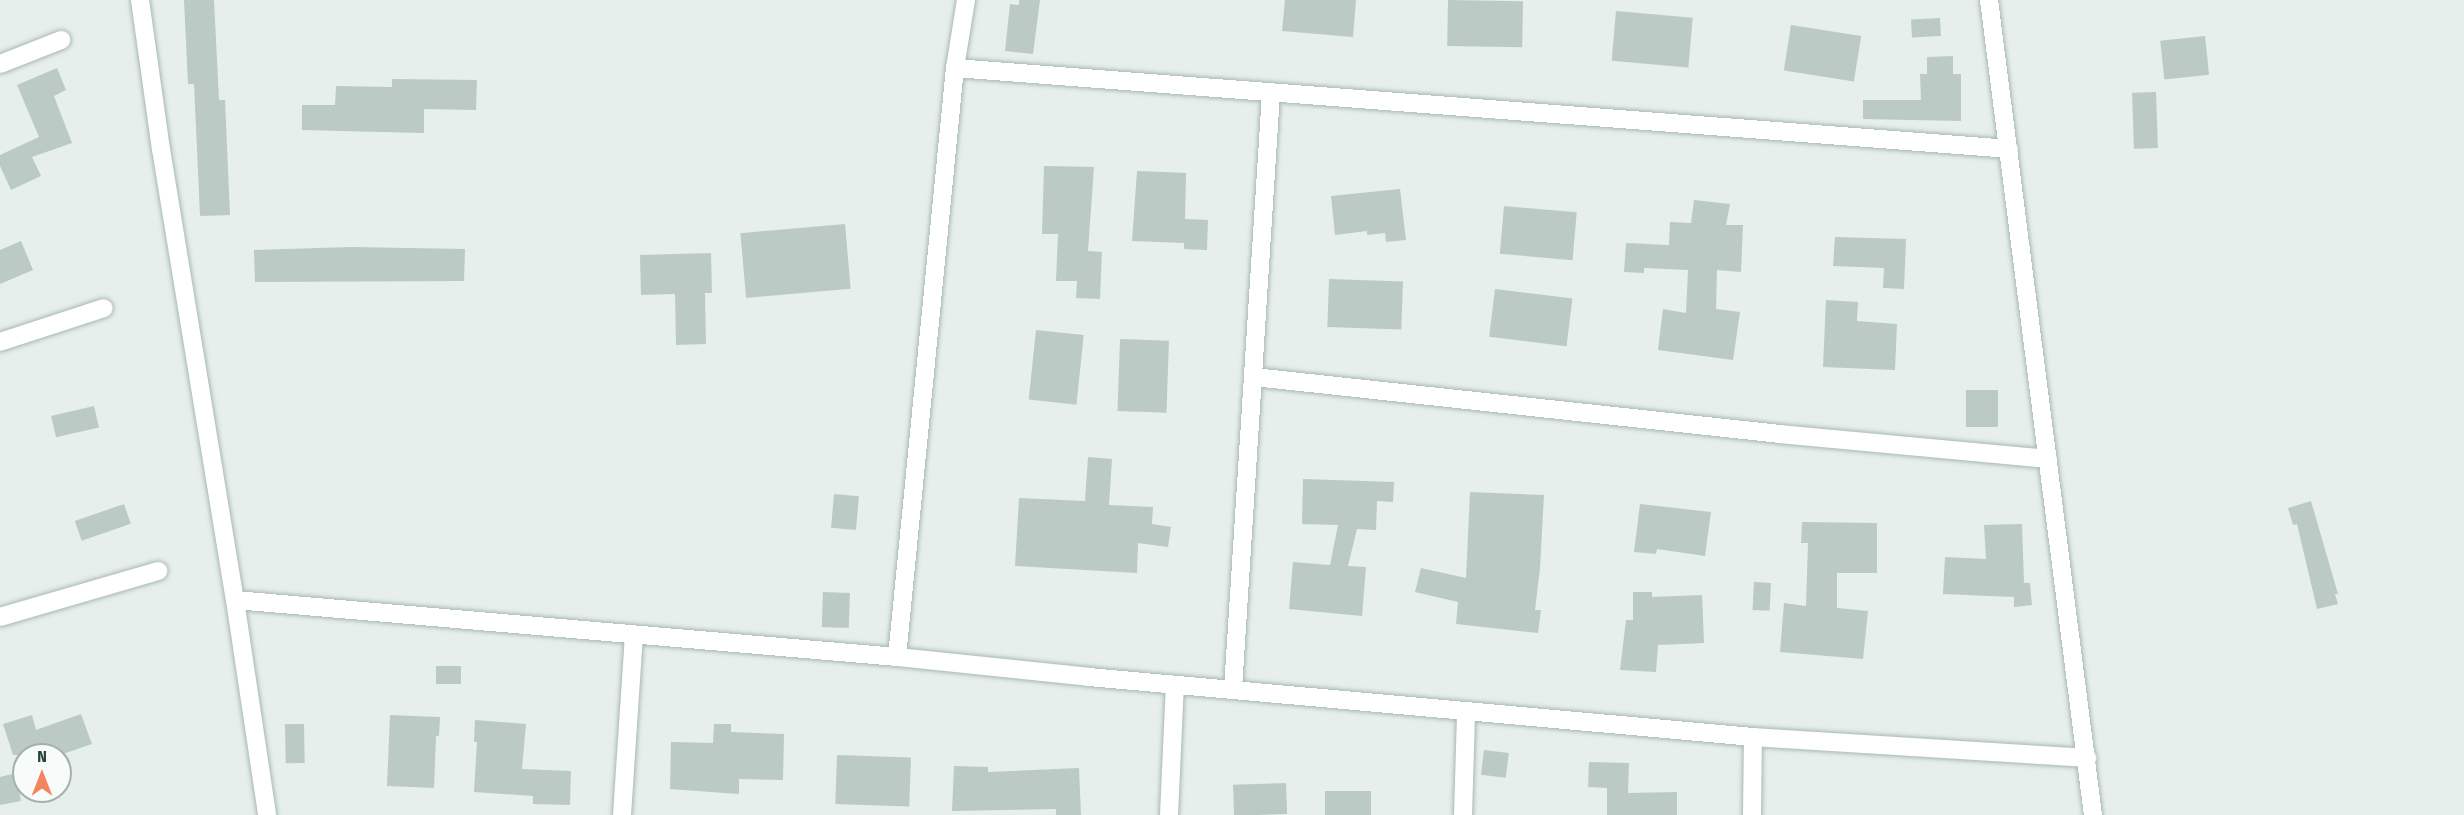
<!DOCTYPE html>
<html>
<head>
<meta charset="utf-8">
<style>
  body { margin:0 }
  #map { position:relative; width:2464px; height:815px; overflow:hidden; background:#e6efeb; font-family:"Fira Sans Condensed",sans-serif }
  div>[style] { position:absolute }
  .building>* { inset:0; background:#bbcac4; transform-origin:0 0 }
  .roads { filter:drop-shadow(0 0 2px #a8b8b2) drop-shadow(0 0 2px #a8b8b2) }
  .minor>* { height:18px; margin:-9px; padding:0 9px; transform-origin:9px; border-radius:9px; background:#fff }
  span { translate:-50% -50%; white-space:nowrap; text-align:center; line-height:1.15; -webkit-text-stroke:4.5px #f7fbf9; paint-order:stroke }
  .north { position:absolute; left:12px; top:743px; width:60px; height:60px; box-sizing:border-box; background:#f7fbf9; border:2px solid #a3b1ad; border-radius:50%; rotate:0deg; font-size:16px; font-weight:700; line-height:24px; text-align:center; color:#24423a }
  .north::after { content:''; display:block; margin:auto; width:21px; height:27px; background:#f4845f; clip-path:polygon(50% 0,100% 100%,50% 72%,0 100%) }
</style>
</head>
<body>
<div id="map">
  <div class="building">
    <i style="clip-path:polygon(184px 0,214px 0,219px 100px,225px 100px,230px 215px,200px 216px,194px 84px,188px 84px)"></i>
    <i style="clip-path:polygon(1019px 0,1040px 0,1033px 54px,1005px 51px,1010px 4px,1019px 5px)"></i>
    <i style="clip-path:polygon(1285px 0,1356px 0,1353px 37px,1282px 31px)"></i>
    <i style="left:1448px;top:0;width:75px;height:46px;rotate:1deg"></i>
    <i style="left:1616px;top:11px;width:77px;height:50px;rotate:5deg"></i>
    <i style="left:1940px;top:18px;width:18px;height:29px;rotate:87deg"></i>
    <i style="left:1791px;top:25px;width:71px;height:46px;rotate:9deg"></i>
    <i style="left:2205px;top:36px;width:39px;height:45px;rotate:84deg"></i>
    <i style="clip-path:polygon(1953px 56px,1953px 74px,1961px 74px,1961px 121px,1863px 119px,1863px 100px,1921px 100px,1920px 74px,1927px 74px,1927px 57px)"></i>
    <i style="clip-path:polygon(57px 68px,66px 90px,54px 96px,72px 143px,32px 157px,41px 176px,11px 190px,0 166px,0 155px,39px 137px,17px 85px)"></i>
    <i style="clip-path:polygon(392px 79px,477px 80px,476px 110px,424px 109px,424px 133px,302px 130px,302px 105px,335px 105px,336px 86px,392px 87px)"></i>
    <i style="left:2156px;top:92px;width:56px;height:24px;rotate:88deg"></i>
    <i style="clip-path:polygon(1044px 166px,1094px 167px,1088px 251px,1102px 252px,1100px 299px,1076px 298px,1077px 281px,1056px 281px,1058px 234px,1042px 234px)"></i>
    <i style="clip-path:polygon(1137px 171px,1186px 173px,1185px 219px,1208px 220px,1207px 250px,1184px 249px,1184px 243px,1132px 241px)"></i>
    <i style="clip-path:polygon(1400px 189px,1406px 240px,1386px 242px,1385px 233px,1367px 235px,1367px 231px,1335px 235px,1331px 196px)"></i>
    <i style="clip-path:polygon(1694px 200px,1730px 204px,1726px 225px,1743px 225px,1741px 272px,1717px 270px,1716px 309px,1740px 312px,1733px 360px,1658px 350px,1663px 309px,1686px 313px,1688px 270px,1644px 268px,1644px 273px,1624px 272px,1626px 243px,1669px 245px,1670px 222px,1691px 223px)"></i>
    <i style="left:1504px;top:206px;width:73px;height:48px;rotate:5deg"></i>
    <i style="left:845px;top:224px;width:65px;height:105px;rotate:85deg"></i>
    <i style="clip-path:polygon(1835px 237px,1906px 239px,1904px 289px,1883px 288px,1884px 268px,1833px 266px)"></i>
    <i style="clip-path:polygon(21px 241px,33px 270px,0 284px,0 250px)"></i>
    <i style="clip-path:polygon(351px 247px,465px 249px,464px 281px,255px 282px,254px 250px)"></i>
    <i style="clip-path:polygon(711px 253px,712px 293px,705px 293px,706px 344px,676px 345px,675px 294px,641px 295px,640px 255px)"></i>
    <i style="left:1329px;top:279px;width:74px;height:48px;rotate:2deg"></i>
    <i style="left:1495px;top:289px;width:78px;height:48px;rotate:7deg"></i>
    <i style="clip-path:polygon(1826px 300px,1858px 302px,1857px 321px,1897px 324px,1895px 370px,1823px 367px)"></i>
    <i style="left:1036px;top:330px;width:48px;height:70px;rotate:6deg"></i>
    <i style="left:1120px;top:339px;width:49px;height:72px;rotate:2deg"></i>
    <i style="left:1998px;top:390px;width:37px;height:32px;rotate:90deg"></i>
    <i style="left:94px;top:406px;width:22px;height:44px;rotate:77deg"></i>
    <i style="clip-path:polygon(1088px 457px,1112px 459px,1109px 505px,1153px 507px,1152px 524px,1171px 527px,1168px 547px,1138px 543px,1137px 573px,1015px 566px,1019px 498px,1085px 501px)"></i>
    <i style="clip-path:polygon(1303px 479px,1394px 482px,1393px 502px,1377px 501px,1376px 530px,1357px 529px,1348px 566px,1366px 567px,1362px 616px,1289px 609px,1293px 562px,1330px 565px,1338px 525px,1302px 524px)"></i>
    <i style="clip-path:polygon(1470px 492px,1544px 495px,1540px 568px,1535px 610px,1541px 610px,1538px 633px,1456px 624px,1458px 602px,1415px 592px,1421px 568px,1466px 578px)"></i>
    <i style="left:834px;top:494px;width:25px;height:34px;rotate:5deg"></i>
    <i style="clip-path:polygon(2311px 501px,2338px 594px,2335px 594px,2338px 604px,2317px 609px,2297px 524px,2293px 525px,2288px 508px)"></i>
    <i style="left:124px;top:504px;width:21px;height:52px;rotate:71deg"></i>
    <i style="clip-path:polygon(1640px 504px,1711px 512px,1705px 556px,1657px 549px,1656px 554px,1634px 552px)"></i>
    <i style="clip-path:polygon(1802px 522px,1877px 523px,1877px 573px,1837px 573px,1837px 608px,1868px 611px,1863px 659px,1780px 652px,1784px 603px,1806px 606px,1808px 543px,1801px 543px)"></i>
    <i style="clip-path:polygon(2022px 524px,2024px 583px,2030px 583px,2032px 605px,2014px 607px,2014px 597px,1943px 594px,1945px 557px,1986px 559px,1984px 525px)"></i>
    <i style="left:1754px;top:582px;width:17px;height:28px;rotate:3deg"></i>
    <i style="left:823px;top:592px;width:27px;height:35px;rotate:2deg"></i>
    <i style="clip-path:polygon(1633px 592px,1652px 592px,1652px 597px,1702px 595px,1704px 643px,1658px 645px,1656px 672px,1620px 670px,1626px 620px,1633px 620px)"></i>
    <i style="left:461px;top:666px;width:18px;height:25px;rotate:90deg"></i>
    <i style="clip-path:polygon(81px 714px,92px 744px,60px 755px,13px 755px,3px 724px,32px 715px,36px 730px)"></i>
    <i style="clip-path:polygon(390px 715px,440px 717px,439px 736px,436px 736px,434px 788px,387px 786px)"></i>
    <i style="clip-path:polygon(475px 720px,526px 724px,522px 769px,571px 771px,570px 805px,533px 804px,533px 796px,474px 792px,477px 742px,474px 742px)"></i>
    <i style="left:304px;top:724px;width:39px;height:19px;rotate:89deg"></i>
    <i style="clip-path:polygon(714px 724px,731px 724px,731px 732px,784px 734px,783px 780px,739px 779px,739px 794px,670px 789px,671px 742px,713px 743px)"></i>
    <i style="left:1484px;top:750px;width:25px;height:25px;rotate:7deg"></i>
    <i style="left:837px;top:755px;width:74px;height:49px;rotate:2deg"></i>
    <i style="clip-path:polygon(1589px 762px,1629px 763px,1628px 793px,1677px 792px,1677px 815px,1607px 815px,1607px 788px,1588px 787px)"></i>
    <i style="clip-path:polygon(954px 766px,988px 767px,988px 772px,1079px 768px,1081px 815px,1056px 815px,1056px 809px,952px 811px)"></i>
    <i style="clip-path:polygon(16px 773px,21px 801px,0 805px,0 777px)"></i>
    <i style="left:1286px;top:783px;width:31px;height:53px;rotate:88deg"></i>
    <i style="left:1325px;top:791px;width:46px;height:24px"></i>
  </div>
  <div class="roads">
    <div class="minor">
      <i style="left:140px;top:0;width:150px;rotate:82deg"></i>
      <i style="left:161px;top:149px;width:457px;rotate:80.7deg"></i>
      <i style="left:235px;top:600px;width:217px;rotate:81.5deg"></i>
      <i style="left:1989px;top:0;width:822px;rotate:82.73deg"></i>
      <i style="left:0;top:64px;width:66px;rotate:-21.5deg"></i>
      <i style="left:955px;top:68px;width:1057px;rotate:4.39deg"></i>
      <i style="left:0;top:342px;width:109px;rotate:-18.1deg"></i>
      <i style="left:1254px;top:377px;width:529px;rotate:6.18deg"></i>
      <i style="left:1780px;top:434px;width:269px;rotate:5.3deg"></i>
      <i style="left:235px;top:600px;width:664px;rotate:4.92deg"></i>
      <i style="left:897px;top:657px;width:193px;rotate:5.9deg"></i>
      <i style="left:1089px;top:677px;width:667px;rotate:5.16deg"></i>
      <i style="left:1753px;top:737px;width:335px;rotate:3.6deg"></i>
      <i style="left:0;top:617px;width:165px;rotate:-16.2deg"></i>
      <i style="left:897px;top:657px;width:592px;rotate:-84.38deg"></i>
      <i style="left:955px;top:68px;width:69px;rotate:-80.8deg"></i>
      <i style="left:1233px;top:689px;width:596px;rotate:-86.35deg"></i>
      <i style="left:622px;top:815px;width:180px;rotate:-86.2deg"></i>
      <i style="left:1169px;top:815px;width:130px;rotate:-87.4deg"></i>
      <i style="left:1463px;top:815px;width:104px;rotate:-88.3deg"></i>
      <i style="left:1752px;top:815px;width:78px;rotate:-89.3deg"></i>
    </div>
  </div>
  <div class="north">N</div>
</div>
</body>
</html>
